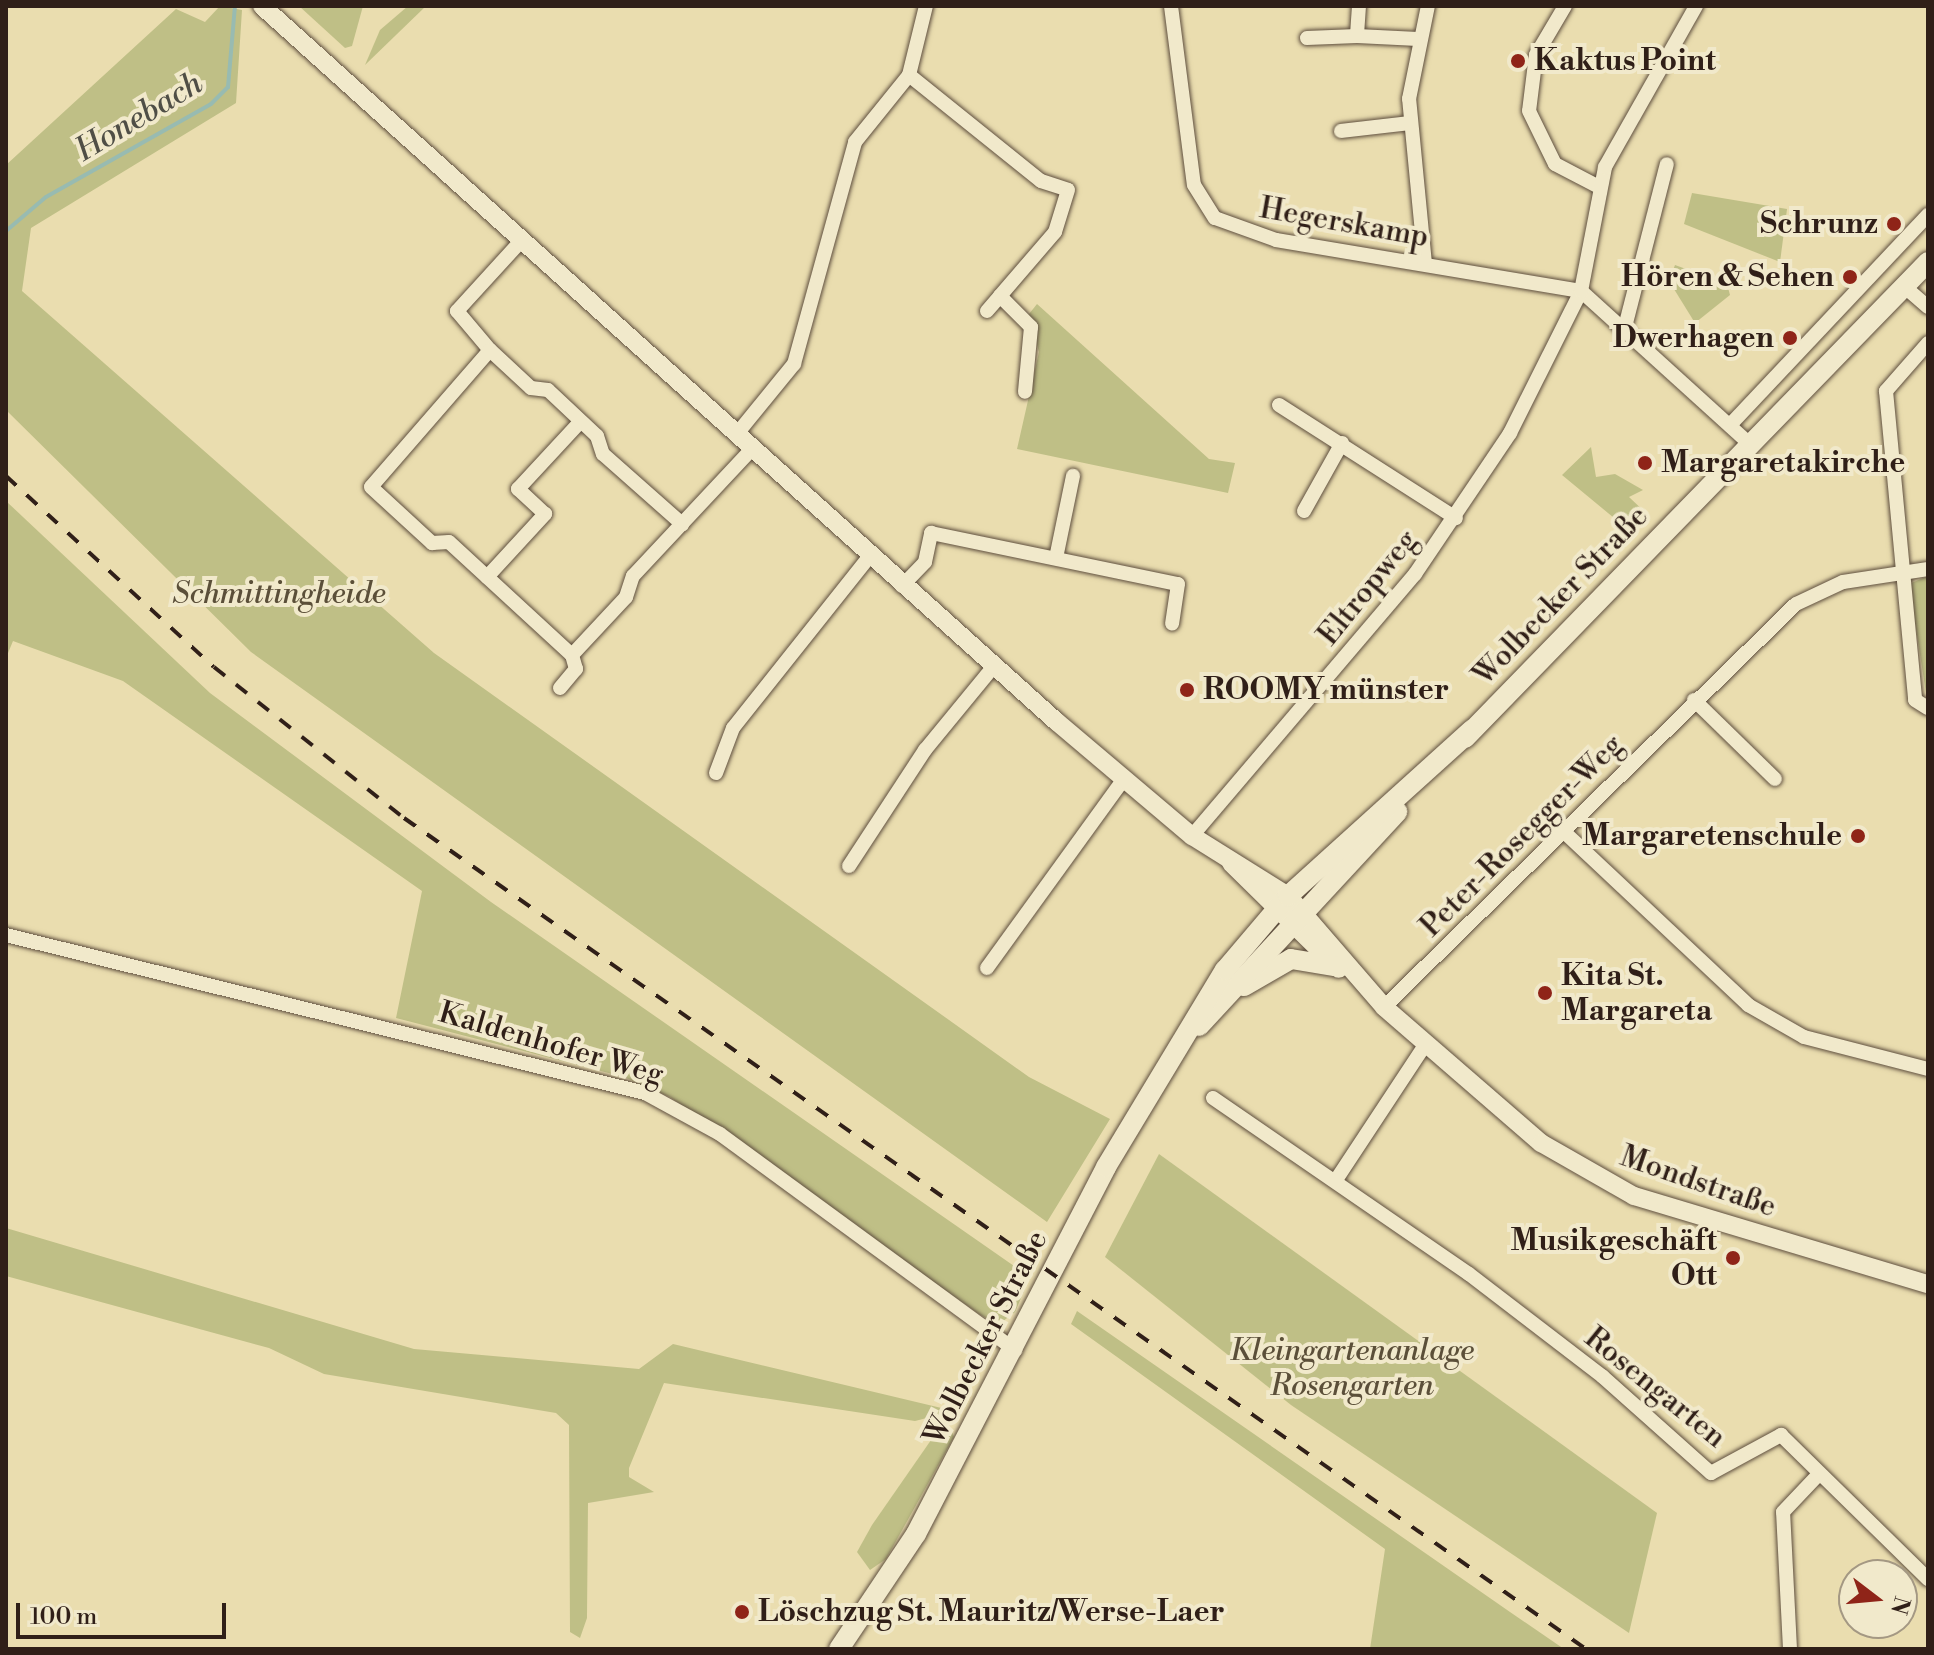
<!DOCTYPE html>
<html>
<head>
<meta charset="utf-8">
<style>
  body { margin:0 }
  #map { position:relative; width:1934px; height:1655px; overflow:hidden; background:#eaddaf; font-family:"Libre Bodoni",serif }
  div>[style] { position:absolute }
  .green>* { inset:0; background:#bfbf86 }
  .stream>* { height:4px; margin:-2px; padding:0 2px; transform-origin:2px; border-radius:2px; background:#98bbb1 }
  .roads { filter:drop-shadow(0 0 2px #5e4e3e) drop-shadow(0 0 2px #5e4e3e) }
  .minor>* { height:14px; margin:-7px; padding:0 7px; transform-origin:7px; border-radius:7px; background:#f1e9cb }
  .tertiary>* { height:18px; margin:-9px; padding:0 9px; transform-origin:9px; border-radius:9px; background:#f1e9cb }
  .secondary>* { height:20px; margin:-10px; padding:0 10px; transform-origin:10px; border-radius:10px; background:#f1e9cb }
  .rail>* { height:4px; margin-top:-2px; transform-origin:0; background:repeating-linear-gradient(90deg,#301f18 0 14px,transparent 0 28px) }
  .dots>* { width:22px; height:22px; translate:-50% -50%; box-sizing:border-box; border:4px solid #f1e9cb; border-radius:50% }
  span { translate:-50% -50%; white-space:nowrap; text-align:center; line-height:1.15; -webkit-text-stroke:8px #f1e9cb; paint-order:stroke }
  .poi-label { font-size:30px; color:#301f18; font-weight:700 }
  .left { translate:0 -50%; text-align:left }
  .right { translate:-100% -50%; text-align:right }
  .street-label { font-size:30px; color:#301f18 }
  .park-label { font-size:30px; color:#5b4f39; font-style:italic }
  .water-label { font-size:32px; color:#4f4e46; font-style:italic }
  .frame { position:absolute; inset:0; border:8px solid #301f18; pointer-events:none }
  .north { position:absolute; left:1838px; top:1559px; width:80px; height:80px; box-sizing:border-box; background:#f1e9cb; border:2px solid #a49883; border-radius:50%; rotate:106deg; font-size:22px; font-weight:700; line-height:32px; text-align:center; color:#301f18 }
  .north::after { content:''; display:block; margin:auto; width:28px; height:36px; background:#8f2418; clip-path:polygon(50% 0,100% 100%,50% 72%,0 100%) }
  .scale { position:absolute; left:16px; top:1603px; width:210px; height:36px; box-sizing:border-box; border:4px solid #301f18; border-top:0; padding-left:10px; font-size:24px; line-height:28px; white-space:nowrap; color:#301f18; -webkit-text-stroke:6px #f1e9cb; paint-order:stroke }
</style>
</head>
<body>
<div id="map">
  <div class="green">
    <i style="clip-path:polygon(220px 6px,242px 10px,236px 103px,31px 228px,22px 291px,434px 653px,1029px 1077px,1110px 1119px,1047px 1222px,251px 652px,6px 410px,6px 165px,176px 9px,205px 22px)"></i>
    <i style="clip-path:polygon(299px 6px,363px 6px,352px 46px,345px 48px)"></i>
    <i style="clip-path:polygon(408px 6px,426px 6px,365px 65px,380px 30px)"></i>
    <i style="clip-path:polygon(1692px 193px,1787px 209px,1780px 262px,1684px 224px)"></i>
    <i style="clip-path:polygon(1675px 265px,1727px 284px,1730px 295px,1695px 323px,1669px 281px)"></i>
    <i style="clip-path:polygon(1037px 304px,1209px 459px,1235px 463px,1228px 493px,1017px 449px,1039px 352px,1029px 314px)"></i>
    <i style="clip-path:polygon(1591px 447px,1596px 477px,1615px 474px,1643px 490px,1629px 497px,1648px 515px,1631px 532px,1562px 475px)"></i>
    <i style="clip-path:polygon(6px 501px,210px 693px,491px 902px,1030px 1277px,1015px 1312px,998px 1325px,979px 1314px,670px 1097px,624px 1077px,396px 1018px,422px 891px,123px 681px,13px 641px,6px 658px)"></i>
    <i style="clip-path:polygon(1928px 576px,1928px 699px,1927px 699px,1909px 584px)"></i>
    <i style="clip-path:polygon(1159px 1154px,1657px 1513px,1629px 1633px,1291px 1405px,1105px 1257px)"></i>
    <i style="clip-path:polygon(6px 1228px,414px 1349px,639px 1369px,673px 1344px,954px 1411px,915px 1421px,664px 1383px,629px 1468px,629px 1477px,654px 1492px,588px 1503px,587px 1618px,580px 1638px,570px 1632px,569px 1425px,556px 1413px,324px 1374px,269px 1348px,6px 1276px)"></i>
    <i style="clip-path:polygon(1077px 1311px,1510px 1612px,1564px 1649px,1370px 1649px,1385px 1549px,1071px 1324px)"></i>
    <i style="clip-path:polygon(950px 1427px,954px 1437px,886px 1559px,870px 1570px,857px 1552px,872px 1525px,938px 1430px)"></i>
  </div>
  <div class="stream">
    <i style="left:6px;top:231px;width:52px;rotate:-40.4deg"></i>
    <i style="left:46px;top:197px;width:189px;rotate:-29.4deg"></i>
    <i style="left:211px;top:104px;width:24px;rotate:-45deg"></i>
    <i style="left:228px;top:87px;width:81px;rotate:-85.1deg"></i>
  </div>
  <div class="roads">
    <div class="minor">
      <i style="left:1171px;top:6px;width:180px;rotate:82.7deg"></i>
      <i style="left:1194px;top:185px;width:39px;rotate:58deg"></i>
      <i style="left:1215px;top:218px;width:65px;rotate:19.8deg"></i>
      <i style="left:1276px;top:240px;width:309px;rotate:9.5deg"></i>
      <i style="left:1581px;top:291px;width:231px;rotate:42.2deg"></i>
      <i style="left:1359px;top:6px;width:30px;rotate:94deg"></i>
      <i style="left:1357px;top:36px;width:61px;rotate:2.8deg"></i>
      <i style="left:1565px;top:6px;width:57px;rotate:120.6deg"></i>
      <i style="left:1536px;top:55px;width:56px;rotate:97.1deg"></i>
      <i style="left:1529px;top:111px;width:59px;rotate:63.9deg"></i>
      <i style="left:1555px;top:164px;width:50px;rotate:27.6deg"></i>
      <i style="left:1307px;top:38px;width:50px;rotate:-2.3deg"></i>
      <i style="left:909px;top:75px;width:169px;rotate:38.8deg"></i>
      <i style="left:1041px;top:181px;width:28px;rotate:18deg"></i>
      <i style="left:1068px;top:190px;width:44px;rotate:107.2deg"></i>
      <i style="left:1055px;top:232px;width:84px;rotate:130.7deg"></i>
      <i style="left:1000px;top:296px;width:44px;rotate:45deg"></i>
      <i style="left:1031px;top:327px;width:65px;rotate:95.3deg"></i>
      <i style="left:1341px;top:131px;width:69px;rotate:-6.6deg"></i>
      <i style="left:521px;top:241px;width:95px;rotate:132.4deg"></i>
      <i style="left:457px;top:311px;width:51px;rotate:49.8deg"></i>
      <i style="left:490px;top:350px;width:181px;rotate:131deg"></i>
      <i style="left:371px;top:487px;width:83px;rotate:42.6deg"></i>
      <i style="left:432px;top:543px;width:17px;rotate:-3deg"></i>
      <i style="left:449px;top:542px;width:167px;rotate:42.6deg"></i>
      <i style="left:572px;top:655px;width:79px;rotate:-47deg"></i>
      <i style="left:626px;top:597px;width:22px;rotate:-72deg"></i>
      <i style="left:633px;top:576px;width:174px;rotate:-46.9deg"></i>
      <i style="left:1425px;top:264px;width:166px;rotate:-95.5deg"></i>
      <i style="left:1409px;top:99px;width:95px;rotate:-78.5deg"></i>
      <i style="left:1906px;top:288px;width:29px;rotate:41deg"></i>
      <i style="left:987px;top:311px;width:20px;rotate:-49deg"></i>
      <i style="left:1625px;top:327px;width:168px;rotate:-75.6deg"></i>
      <i style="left:1928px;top:343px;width:64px;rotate:131.2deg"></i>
      <i style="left:1886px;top:391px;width:310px;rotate:84.6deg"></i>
      <i style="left:1915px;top:700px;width:15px;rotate:32deg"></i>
      <i style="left:490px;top:350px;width:56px;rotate:42.8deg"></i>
      <i style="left:531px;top:388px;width:17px;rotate:7deg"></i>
      <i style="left:548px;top:390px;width:67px;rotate:43.2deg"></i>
      <i style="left:597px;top:436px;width:19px;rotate:72deg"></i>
      <i style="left:603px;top:454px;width:106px;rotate:41.5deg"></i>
      <i style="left:1279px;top:405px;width:210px;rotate:32.6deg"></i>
      <i style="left:1730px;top:425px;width:289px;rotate:-46.7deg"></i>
      <i style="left:736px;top:435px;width:92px;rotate:-50.8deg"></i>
      <i style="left:794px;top:364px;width:230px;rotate:-74.6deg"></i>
      <i style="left:855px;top:142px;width:86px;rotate:-51.1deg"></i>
      <i style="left:909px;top:75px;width:71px;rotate:-76.2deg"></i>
      <i style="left:1304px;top:511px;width:78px;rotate:-60.8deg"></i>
      <i style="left:1056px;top:558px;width:84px;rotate:-78.3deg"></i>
      <i style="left:487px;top:577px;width:86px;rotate:-47.4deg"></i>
      <i style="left:545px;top:514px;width:37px;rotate:-137deg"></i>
      <i style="left:518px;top:489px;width:91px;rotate:-47.2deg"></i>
      <i style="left:902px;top:586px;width:33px;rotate:-46deg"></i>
      <i style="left:925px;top:562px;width:30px;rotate:-78deg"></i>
      <i style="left:931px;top:533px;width:252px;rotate:11.7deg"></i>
      <i style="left:1178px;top:584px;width:40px;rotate:98.5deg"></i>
      <i style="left:560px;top:688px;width:25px;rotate:-50deg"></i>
      <i style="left:576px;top:669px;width:15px;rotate:-106deg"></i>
      <i style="left:1694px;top:700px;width:113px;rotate:44.3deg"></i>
      <i style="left:716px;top:773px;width:48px;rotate:-69.3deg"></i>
      <i style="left:733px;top:728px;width:218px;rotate:-51.5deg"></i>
      <i style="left:1563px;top:831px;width:254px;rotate:43.2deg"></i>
      <i style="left:1748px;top:1005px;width:64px;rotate:29.7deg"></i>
      <i style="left:1804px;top:1037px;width:128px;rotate:14.5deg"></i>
      <i style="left:1192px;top:836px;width:344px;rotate:-49.6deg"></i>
      <i style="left:1415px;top:574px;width:170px;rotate:-56deg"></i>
      <i style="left:1510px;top:433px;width:159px;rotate:-63.4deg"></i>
      <i style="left:1581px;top:291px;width:126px;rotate:-79deg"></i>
      <i style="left:1605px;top:167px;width:185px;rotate:-60.5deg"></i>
      <i style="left:849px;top:866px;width:139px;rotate:-56.8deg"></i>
      <i style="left:925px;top:750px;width:109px;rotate:-50.6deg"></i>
      <i style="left:6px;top:935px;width:658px;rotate:13.89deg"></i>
      <i style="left:645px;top:1093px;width:85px;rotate:28.7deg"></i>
      <i style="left:720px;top:1134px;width:366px;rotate:36.2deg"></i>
      <i style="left:987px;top:968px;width:233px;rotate:-54.1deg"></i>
      <i style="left:1384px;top:1007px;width:576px;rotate:-44.37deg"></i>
      <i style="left:1796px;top:604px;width:52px;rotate:-25.1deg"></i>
      <i style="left:1843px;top:582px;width:86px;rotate:-8.7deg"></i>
      <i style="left:1213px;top:1098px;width:311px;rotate:34.5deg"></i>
      <i style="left:1469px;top:1274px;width:168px;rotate:37.5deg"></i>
      <i style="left:1602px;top:1376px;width:146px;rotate:41.7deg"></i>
      <i style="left:1711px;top:1473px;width:80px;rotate:-28.5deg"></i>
      <i style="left:1781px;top:1435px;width:206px;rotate:44.4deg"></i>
      <i style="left:1336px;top:1180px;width:162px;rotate:-56.6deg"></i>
      <i style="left:1790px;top:1649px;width:137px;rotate:-92.9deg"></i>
      <i style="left:1783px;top:1512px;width:51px;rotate:-46.6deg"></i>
    </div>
    <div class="tertiary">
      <i style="left:262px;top:6px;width:1070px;rotate:42.01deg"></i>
      <i style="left:1057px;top:722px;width:177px;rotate:40.2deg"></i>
      <i style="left:1192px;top:836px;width:113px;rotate:32deg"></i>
      <i style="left:1288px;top:896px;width:147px;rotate:49.1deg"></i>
      <i style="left:1384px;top:1007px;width:208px;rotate:40.9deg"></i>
      <i style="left:1541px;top:1143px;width:107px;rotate:29.7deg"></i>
      <i style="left:1634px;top:1196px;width:307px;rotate:16.7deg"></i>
      <i style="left:1231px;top:863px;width:151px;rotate:44.5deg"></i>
    </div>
    <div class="secondary">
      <i style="left:1465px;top:738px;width:664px;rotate:-45.79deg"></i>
      <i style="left:1244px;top:986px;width:54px;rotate:-29.9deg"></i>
      <i style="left:1291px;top:959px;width:44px;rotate:9.2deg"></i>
      <i style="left:1199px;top:1026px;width:292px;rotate:-47.2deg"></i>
      <i style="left:839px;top:1649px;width:138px;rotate:-56.2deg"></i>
      <i style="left:916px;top:1534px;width:413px;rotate:-62.6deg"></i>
      <i style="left:1106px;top:1167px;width:230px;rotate:-58.9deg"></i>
      <i style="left:1225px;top:970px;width:97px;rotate:-49.6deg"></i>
      <i style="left:1288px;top:896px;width:248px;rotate:-42.1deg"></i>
    </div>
  </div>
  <div class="rail">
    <i style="left:6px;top:476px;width:282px;rotate:42.6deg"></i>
    <i style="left:214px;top:667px;width:243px;rotate:38.5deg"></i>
    <i style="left:404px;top:818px;width:1445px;rotate:35.11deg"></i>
  </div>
  <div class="dots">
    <i style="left:1518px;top:61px;background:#8f2418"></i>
    <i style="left:1894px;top:224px;background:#8f2418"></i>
    <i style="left:1850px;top:277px;background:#8f2418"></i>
    <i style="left:1790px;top:338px;background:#8f2418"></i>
    <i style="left:1645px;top:463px;background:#8f2418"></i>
    <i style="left:1187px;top:690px;background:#8f2418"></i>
    <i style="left:1858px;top:836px;background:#8f2418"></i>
    <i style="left:1545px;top:993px;background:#8f2418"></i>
    <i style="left:1733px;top:1258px;background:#8f2418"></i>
    <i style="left:742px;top:1612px;background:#8f2418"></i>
  </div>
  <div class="poi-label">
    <span class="left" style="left:1534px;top:61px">Kaktus Point</span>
    <span class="right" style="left:1878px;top:224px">Schrunz</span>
    <span class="right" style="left:1834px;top:277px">Hören &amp; Sehen</span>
    <span class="right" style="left:1774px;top:338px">Dwerhagen</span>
    <span class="left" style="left:1661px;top:463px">Margaretakirche</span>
    <span class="left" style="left:1203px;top:690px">ROOMY münster</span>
    <span class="right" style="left:1842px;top:836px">Margaretenschule</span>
    <span class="left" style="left:1561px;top:993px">Kita St.<br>Margareta</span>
    <span class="right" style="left:1717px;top:1258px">Musikgeschäft<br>Ott</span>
    <span class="left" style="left:758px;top:1612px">Löschzug St. Mauritz/Werse-Laer</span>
  </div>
  <div class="street-label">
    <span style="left:1344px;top:223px;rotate:10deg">Hegerskamp</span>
    <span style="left:1368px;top:588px;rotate:-51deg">Eltropweg</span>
    <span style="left:1561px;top:596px;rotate:-46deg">Wolbecker Straße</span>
    <span style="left:1522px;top:836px;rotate:-45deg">Peter-Rosegger-Weg</span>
    <span style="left:551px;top:1044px;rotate:16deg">Kaldenhofer Weg</span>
    <span style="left:1698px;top:1182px;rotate:19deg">Mondstraße</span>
    <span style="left:986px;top:1338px;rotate:-63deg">Wolbecker Straße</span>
    <span style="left:1655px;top:1388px;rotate:39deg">Rosengarten</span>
  </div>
  <div class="park-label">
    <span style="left:279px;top:594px">Schmittingheide</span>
    <span style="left:1352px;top:1368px">Kleingartenanlage<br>Rosengarten</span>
  </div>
  <div class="water-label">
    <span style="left:139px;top:117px;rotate:-31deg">Honebach</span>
  </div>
  <div class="frame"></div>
  <div class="north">N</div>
  <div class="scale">100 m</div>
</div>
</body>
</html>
